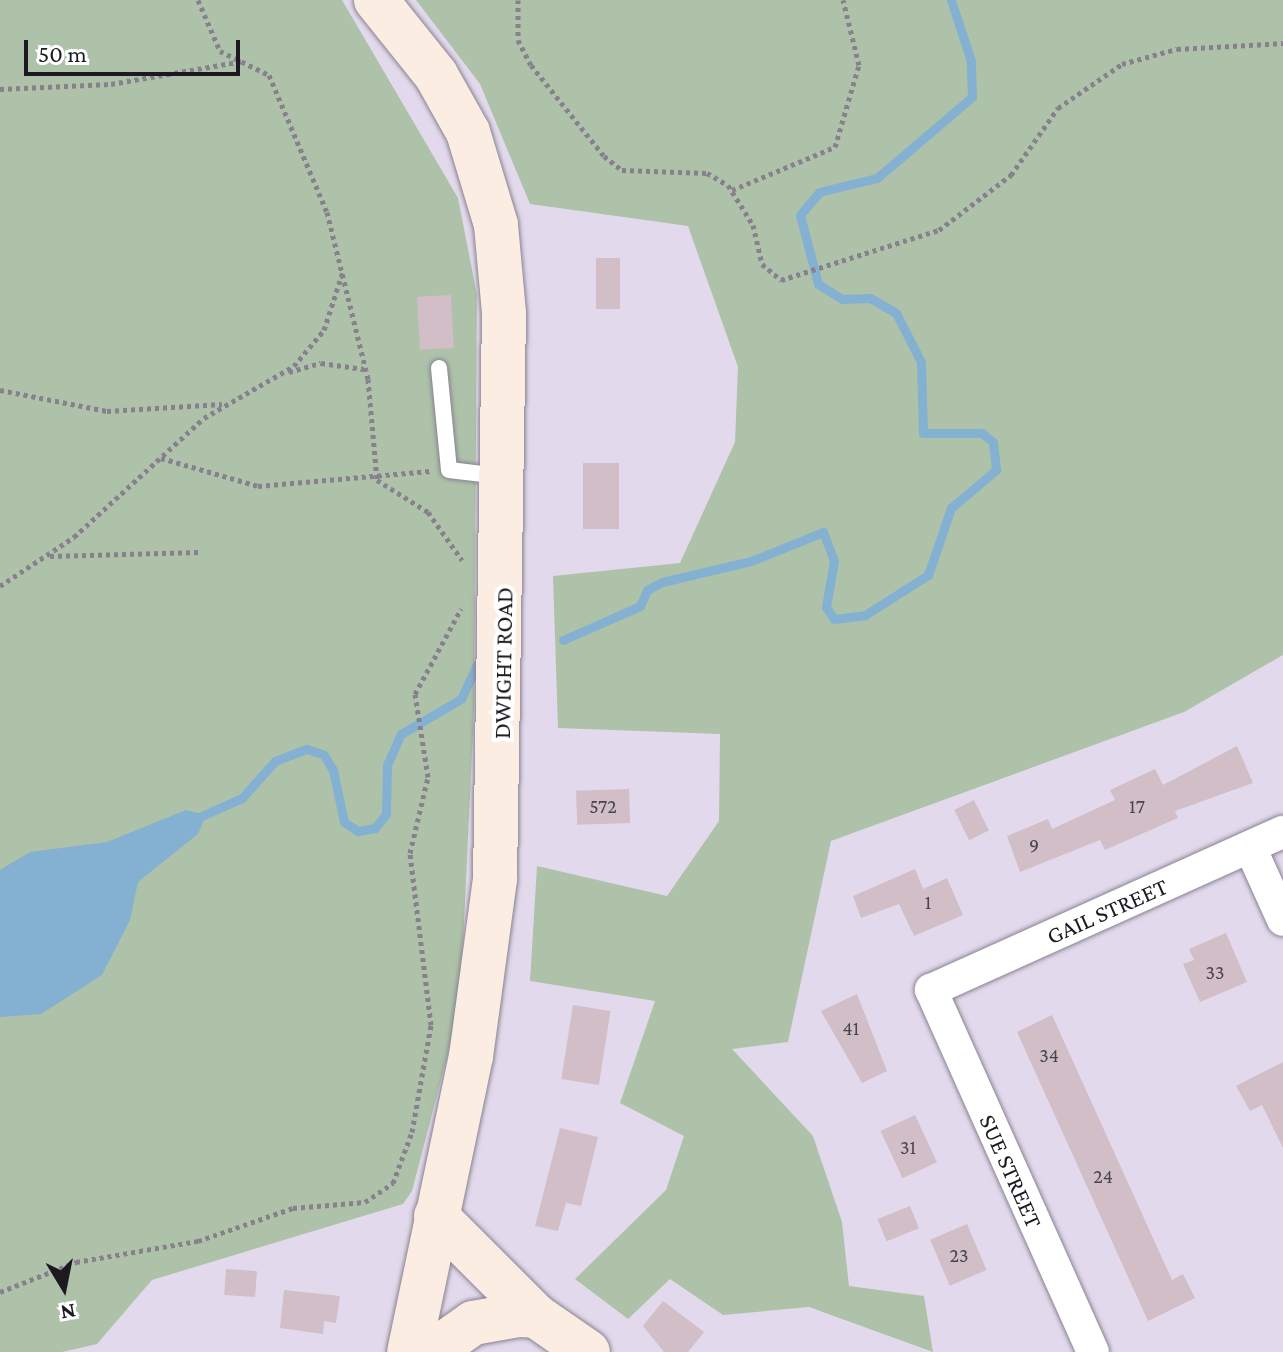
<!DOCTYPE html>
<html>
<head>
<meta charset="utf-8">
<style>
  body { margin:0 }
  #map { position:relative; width:1283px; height:1352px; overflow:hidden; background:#e2daec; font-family:"Crimson Pro",serif }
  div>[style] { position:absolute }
  .green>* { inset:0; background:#adc2a9 }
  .water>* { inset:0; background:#84b1d1 }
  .stream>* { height:9px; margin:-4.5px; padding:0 4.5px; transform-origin:4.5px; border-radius:4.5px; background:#84b1d1 }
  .building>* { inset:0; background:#d1bec7; transform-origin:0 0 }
  .path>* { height:5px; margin-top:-2.5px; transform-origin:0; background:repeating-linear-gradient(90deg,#87818e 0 4px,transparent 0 8px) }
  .roads { filter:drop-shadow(0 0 2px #898291) drop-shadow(0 0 2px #898291) }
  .lane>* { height:16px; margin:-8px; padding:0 8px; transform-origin:8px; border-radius:8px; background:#fff }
  .street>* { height:32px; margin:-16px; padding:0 16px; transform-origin:16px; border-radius:16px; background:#fff }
  .secondary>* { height:44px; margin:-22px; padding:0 22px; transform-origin:22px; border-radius:22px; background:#fcede2 }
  span { translate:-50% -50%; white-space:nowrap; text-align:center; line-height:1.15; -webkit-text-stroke:8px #fff; paint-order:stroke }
  .number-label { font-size:20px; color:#49434a }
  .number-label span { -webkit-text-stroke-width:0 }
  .street-label { font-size:24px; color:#1c1a20 }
  .north { position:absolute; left:24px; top:1248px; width:80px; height:80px; -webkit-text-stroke:6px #fff; paint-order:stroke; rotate:170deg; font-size:22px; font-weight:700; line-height:32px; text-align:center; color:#1c1a20 }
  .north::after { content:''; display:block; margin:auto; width:28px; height:36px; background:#1c1a20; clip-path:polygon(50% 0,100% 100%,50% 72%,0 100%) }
  .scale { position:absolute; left:24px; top:40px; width:216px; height:36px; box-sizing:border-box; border:4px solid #1c1a20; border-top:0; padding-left:10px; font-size:24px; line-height:28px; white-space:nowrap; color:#1c1a20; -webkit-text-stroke:6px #fff; paint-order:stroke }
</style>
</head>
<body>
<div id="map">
  <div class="green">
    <i style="clip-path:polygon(0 0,342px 0,458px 198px,477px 295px,474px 711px,460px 1007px,412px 1191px,403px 1204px,152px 1280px,97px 1344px,62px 1352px,0 1352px)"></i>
    <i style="clip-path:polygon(416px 0,1283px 0,1283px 655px,1184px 712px,831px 841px,788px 1042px,732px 1049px,813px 1136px,842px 1222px,849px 1286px,924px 1296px,933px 1352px,809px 1307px,723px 1315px,670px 1279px,628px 1319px,575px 1279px,666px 1190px,684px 1136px,620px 1103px,655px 1001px,530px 981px,537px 866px,667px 896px,719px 821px,720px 734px,558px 728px,553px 576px,680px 563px,735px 442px,738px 367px,688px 226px,530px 204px,480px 84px)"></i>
  </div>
  <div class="water">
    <i style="clip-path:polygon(186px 810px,206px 815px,198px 834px,138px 882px,130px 920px,102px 975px,41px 1014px,0 1017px,0 870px,30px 852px,107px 842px)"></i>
  </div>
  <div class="stream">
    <i style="left:563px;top:640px;width:84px;rotate:-23.8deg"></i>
    <i style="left:640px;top:606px;width:17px;rotate:-66deg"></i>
    <i style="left:647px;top:590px;width:17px;rotate:-28deg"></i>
    <i style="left:662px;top:582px;width:91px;rotate:-13.3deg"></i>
    <i style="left:751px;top:561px;width:78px;rotate:-21.9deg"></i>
    <i style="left:823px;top:532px;width:31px;rotate:69deg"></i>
    <i style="left:834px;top:561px;width:47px;rotate:99.9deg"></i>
    <i style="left:826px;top:607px;width:14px;rotate:56deg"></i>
    <i style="left:834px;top:619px;width:31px;rotate:-7deg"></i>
    <i style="left:865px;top:615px;width:75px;rotate:-32.4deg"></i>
    <i style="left:928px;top:575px;width:71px;rotate:-71.1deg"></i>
    <i style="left:951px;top:508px;width:59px;rotate:-40.2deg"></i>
    <i style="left:996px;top:470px;width:28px;rotate:-96deg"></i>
    <i style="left:993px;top:442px;width:14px;rotate:-141deg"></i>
    <i style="left:982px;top:433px;width:59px;rotate:180deg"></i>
    <i style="left:923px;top:433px;width:71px;rotate:-91.6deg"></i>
    <i style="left:921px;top:362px;width:55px;rotate:-117deg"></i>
    <i style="left:896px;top:313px;width:30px;rotate:-150deg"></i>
    <i style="left:870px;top:298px;width:28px;rotate:178deg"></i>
    <i style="left:842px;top:299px;width:28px;rotate:-148deg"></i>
    <i style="left:818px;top:284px;width:71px;rotate:-104.6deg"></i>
    <i style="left:800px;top:215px;width:30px;rotate:-50deg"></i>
    <i style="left:819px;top:192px;width:60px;rotate:-13.6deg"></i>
    <i style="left:877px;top:178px;width:125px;rotate:-40.5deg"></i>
    <i style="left:972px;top:97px;width:36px;rotate:-92deg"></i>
    <i style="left:971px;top:61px;width:64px;rotate:-108.2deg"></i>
    <i style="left:195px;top:819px;width:51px;rotate:-24.1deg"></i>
    <i style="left:242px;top:798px;width:50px;rotate:-48.3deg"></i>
    <i style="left:275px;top:761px;width:34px;rotate:-21deg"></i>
    <i style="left:307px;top:749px;width:18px;rotate:19deg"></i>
    <i style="left:324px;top:755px;width:17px;rotate:59deg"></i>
    <i style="left:333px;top:770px;width:53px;rotate:78.1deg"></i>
    <i style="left:344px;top:822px;width:17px;rotate:33deg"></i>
    <i style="left:358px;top:831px;width:17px;rotate:-10deg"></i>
    <i style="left:375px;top:828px;width:18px;rotate:-52deg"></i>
    <i style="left:386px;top:814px;width:49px;rotate:-88.8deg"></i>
    <i style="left:387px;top:765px;width:34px;rotate:-66deg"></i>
    <i style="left:401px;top:734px;width:69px;rotate:-30.3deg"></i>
    <i style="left:461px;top:699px;width:38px;rotate:-65deg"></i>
  </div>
  <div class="building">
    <i style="left:596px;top:258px;width:24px;height:51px"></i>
    <i style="left:451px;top:295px;width:53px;height:34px;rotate:87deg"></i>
    <i style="left:583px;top:463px;width:36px;height:66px"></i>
    <i style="clip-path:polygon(1237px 746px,1253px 783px,1175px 811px,1178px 818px,1105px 850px,1100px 840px,1020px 872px,1007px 836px,1048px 819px,1052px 829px,1115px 800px,1110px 790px,1155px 769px,1163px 785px)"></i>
    <i style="left:629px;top:789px;width:34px;height:53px;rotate:88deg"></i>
    <i style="left:974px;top:800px;width:34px;height:22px;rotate:64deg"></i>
    <i style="clip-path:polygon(915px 869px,923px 889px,947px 878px,963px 915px,914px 936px,899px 904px,861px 918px,853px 896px)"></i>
    <i style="clip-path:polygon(1226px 933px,1247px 982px,1200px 1002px,1183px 964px,1194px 960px,1189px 949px)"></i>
    <i style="clip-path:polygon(857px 994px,887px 1071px,862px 1083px,821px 1011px)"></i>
    <i style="left:573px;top:1005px;width:38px;height:75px;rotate:9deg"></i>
    <i style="clip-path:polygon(1052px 1015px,1172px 1280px,1183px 1274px,1195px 1298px,1148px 1321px,1017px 1032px)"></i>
    <i style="clip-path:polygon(1283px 1062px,1283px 1148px,1262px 1105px,1250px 1111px,1236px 1086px)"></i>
    <i style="left:915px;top:1115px;width:52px;height:38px;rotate:65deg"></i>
    <i style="clip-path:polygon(560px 1128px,598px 1137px,581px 1206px,566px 1203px,558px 1231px,535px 1226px)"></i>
    <i style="left:910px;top:1206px;width:24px;height:35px;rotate:68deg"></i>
    <i style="left:967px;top:1224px;width:50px;height:40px;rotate:67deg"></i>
    <i style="left:226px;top:1269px;width:31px;height:26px;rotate:4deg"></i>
    <i style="clip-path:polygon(284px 1290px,340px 1296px,336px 1323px,324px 1321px,323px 1334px,280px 1328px)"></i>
    <i style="clip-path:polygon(663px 1301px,704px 1332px,688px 1352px,664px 1352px,643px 1326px)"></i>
  </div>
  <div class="path">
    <i style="left:198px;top:0;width:56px;rotate:66.7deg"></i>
    <i style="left:220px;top:51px;width:55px;rotate:26.1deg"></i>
    <i style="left:269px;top:75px;width:149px;rotate:67.1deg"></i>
    <i style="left:327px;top:212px;width:172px;rotate:76.2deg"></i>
    <i style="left:368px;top:379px;width:101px;rotate:84.9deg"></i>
    <i style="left:377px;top:480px;width:60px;rotate:32.1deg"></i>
    <i style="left:428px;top:512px;width:59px;rotate:54.7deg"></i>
    <i style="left:518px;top:0;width:40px;rotate:90deg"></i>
    <i style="left:518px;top:40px;width:28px;rotate:63deg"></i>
    <i style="left:531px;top:65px;width:117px;rotate:51.3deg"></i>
    <i style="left:604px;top:156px;width:23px;rotate:38deg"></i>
    <i style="left:622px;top:170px;width:85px;rotate:2deg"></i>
    <i style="left:707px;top:173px;width:24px;rotate:30deg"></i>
    <i style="left:728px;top:185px;width:47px;rotate:58deg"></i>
    <i style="left:753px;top:225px;width:40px;rotate:77deg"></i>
    <i style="left:762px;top:264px;width:25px;rotate:40deg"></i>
    <i style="left:781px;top:280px;width:166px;rotate:-17.6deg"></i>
    <i style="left:939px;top:230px;width:91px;rotate:-37.4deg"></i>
    <i style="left:1011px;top:175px;width:82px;rotate:-55deg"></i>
    <i style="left:1058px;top:108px;width:78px;rotate:-34.5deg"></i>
    <i style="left:1122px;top:64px;width:57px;rotate:-15.3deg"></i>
    <i style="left:1177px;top:49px;width:106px;rotate:-3.2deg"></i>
    <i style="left:0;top:89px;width:111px;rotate:-2.6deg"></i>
    <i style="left:111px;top:84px;width:134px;rotate:-9.9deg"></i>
    <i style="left:732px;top:190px;width:112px;rotate:-22.7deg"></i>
    <i style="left:835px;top:147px;width:85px;rotate:-73.7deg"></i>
    <i style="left:859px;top:65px;width:67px;rotate:-103.8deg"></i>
    <i style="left:289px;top:372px;width:33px;rotate:-16deg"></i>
    <i style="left:321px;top:363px;width:43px;rotate:7.9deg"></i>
    <i style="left:0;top:390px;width:109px;rotate:11.1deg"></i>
    <i style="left:107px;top:411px;width:115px;rotate:-3.5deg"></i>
    <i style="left:161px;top:458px;width:101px;rotate:16.1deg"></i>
    <i style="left:258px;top:486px;width:173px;rotate:-5deg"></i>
    <i style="left:50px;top:556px;width:150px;rotate:-1.5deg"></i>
    <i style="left:0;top:586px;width:89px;rotate:-33.5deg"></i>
    <i style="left:74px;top:537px;width:176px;rotate:-42.5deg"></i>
    <i style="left:204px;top:418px;width:104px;rotate:-30deg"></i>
    <i style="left:294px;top:366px;width:47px;rotate:-50.2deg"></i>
    <i style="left:324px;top:330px;width:62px;rotate:-72.1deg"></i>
    <i style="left:0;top:1292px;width:82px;rotate:-21.5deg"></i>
    <i style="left:76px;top:1262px;width:124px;rotate:-9.8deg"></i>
    <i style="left:198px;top:1241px;width:101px;rotate:-19.2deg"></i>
    <i style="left:293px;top:1208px;width:72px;rotate:-4.8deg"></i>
    <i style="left:365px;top:1202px;width:34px;rotate:-34deg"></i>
    <i style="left:393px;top:1183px;width:54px;rotate:-69.6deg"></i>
    <i style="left:412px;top:1132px;width:109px;rotate:-79.9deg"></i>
    <i style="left:431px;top:1025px;width:173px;rotate:-97deg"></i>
    <i style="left:410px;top:853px;width:78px;rotate:-76.7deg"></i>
    <i style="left:428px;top:777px;width:84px;rotate:-98.9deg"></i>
    <i style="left:415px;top:694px;width:97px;rotate:-61.6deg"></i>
  </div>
  <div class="roads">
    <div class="lane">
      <i style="left:439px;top:368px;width:102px;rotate:84.4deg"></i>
      <i style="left:449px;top:470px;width:51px;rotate:6.7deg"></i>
    </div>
    <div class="street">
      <i style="left:1250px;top:847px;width:80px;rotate:65.7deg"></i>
      <i style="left:1093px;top:1352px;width:397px;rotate:-114.1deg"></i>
      <i style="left:931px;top:990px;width:386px;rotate:-24.2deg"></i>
    </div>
    <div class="secondary">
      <i style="left:376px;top:0;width:96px;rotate:51.3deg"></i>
      <i style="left:436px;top:75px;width:65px;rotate:60.7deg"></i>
      <i style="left:468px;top:132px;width:97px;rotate:73.2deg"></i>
      <i style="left:496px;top:225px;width:88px;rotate:84.8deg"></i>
      <i style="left:504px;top:313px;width:566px;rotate:90.91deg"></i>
      <i style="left:495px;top:879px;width:179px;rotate:97.7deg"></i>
      <i style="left:471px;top:1056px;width:302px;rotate:101.8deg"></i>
      <i style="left:436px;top:1216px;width:141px;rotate:45deg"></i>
      <i style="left:432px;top:1352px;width:50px;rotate:-35.3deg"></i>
      <i style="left:473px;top:1323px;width:47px;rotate:-9.9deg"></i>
      <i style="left:519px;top:1315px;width:17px;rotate:3deg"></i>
      <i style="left:536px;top:1316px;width:63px;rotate:34.7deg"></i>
    </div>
  </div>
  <div class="number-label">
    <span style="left:603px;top:806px">572</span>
    <span style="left:1137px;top:806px">17</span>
    <span style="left:1034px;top:845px">9</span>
    <span style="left:928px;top:902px">1</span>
    <span style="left:1215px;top:972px">33</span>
    <span style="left:851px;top:1028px">41</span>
    <span style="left:1049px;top:1055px">34</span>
    <span style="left:908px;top:1147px">31</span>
    <span style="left:1103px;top:1176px">24</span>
    <span style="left:959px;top:1255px">23</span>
  </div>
  <div class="street-label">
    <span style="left:503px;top:663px;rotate:-89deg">DWIGHT ROAD</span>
    <span style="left:1107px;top:911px;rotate:-24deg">GAIL STREET</span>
    <span style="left:1011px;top:1171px;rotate:66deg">SUE STREET</span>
  </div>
  <div class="north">N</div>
  <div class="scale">50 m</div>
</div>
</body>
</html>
